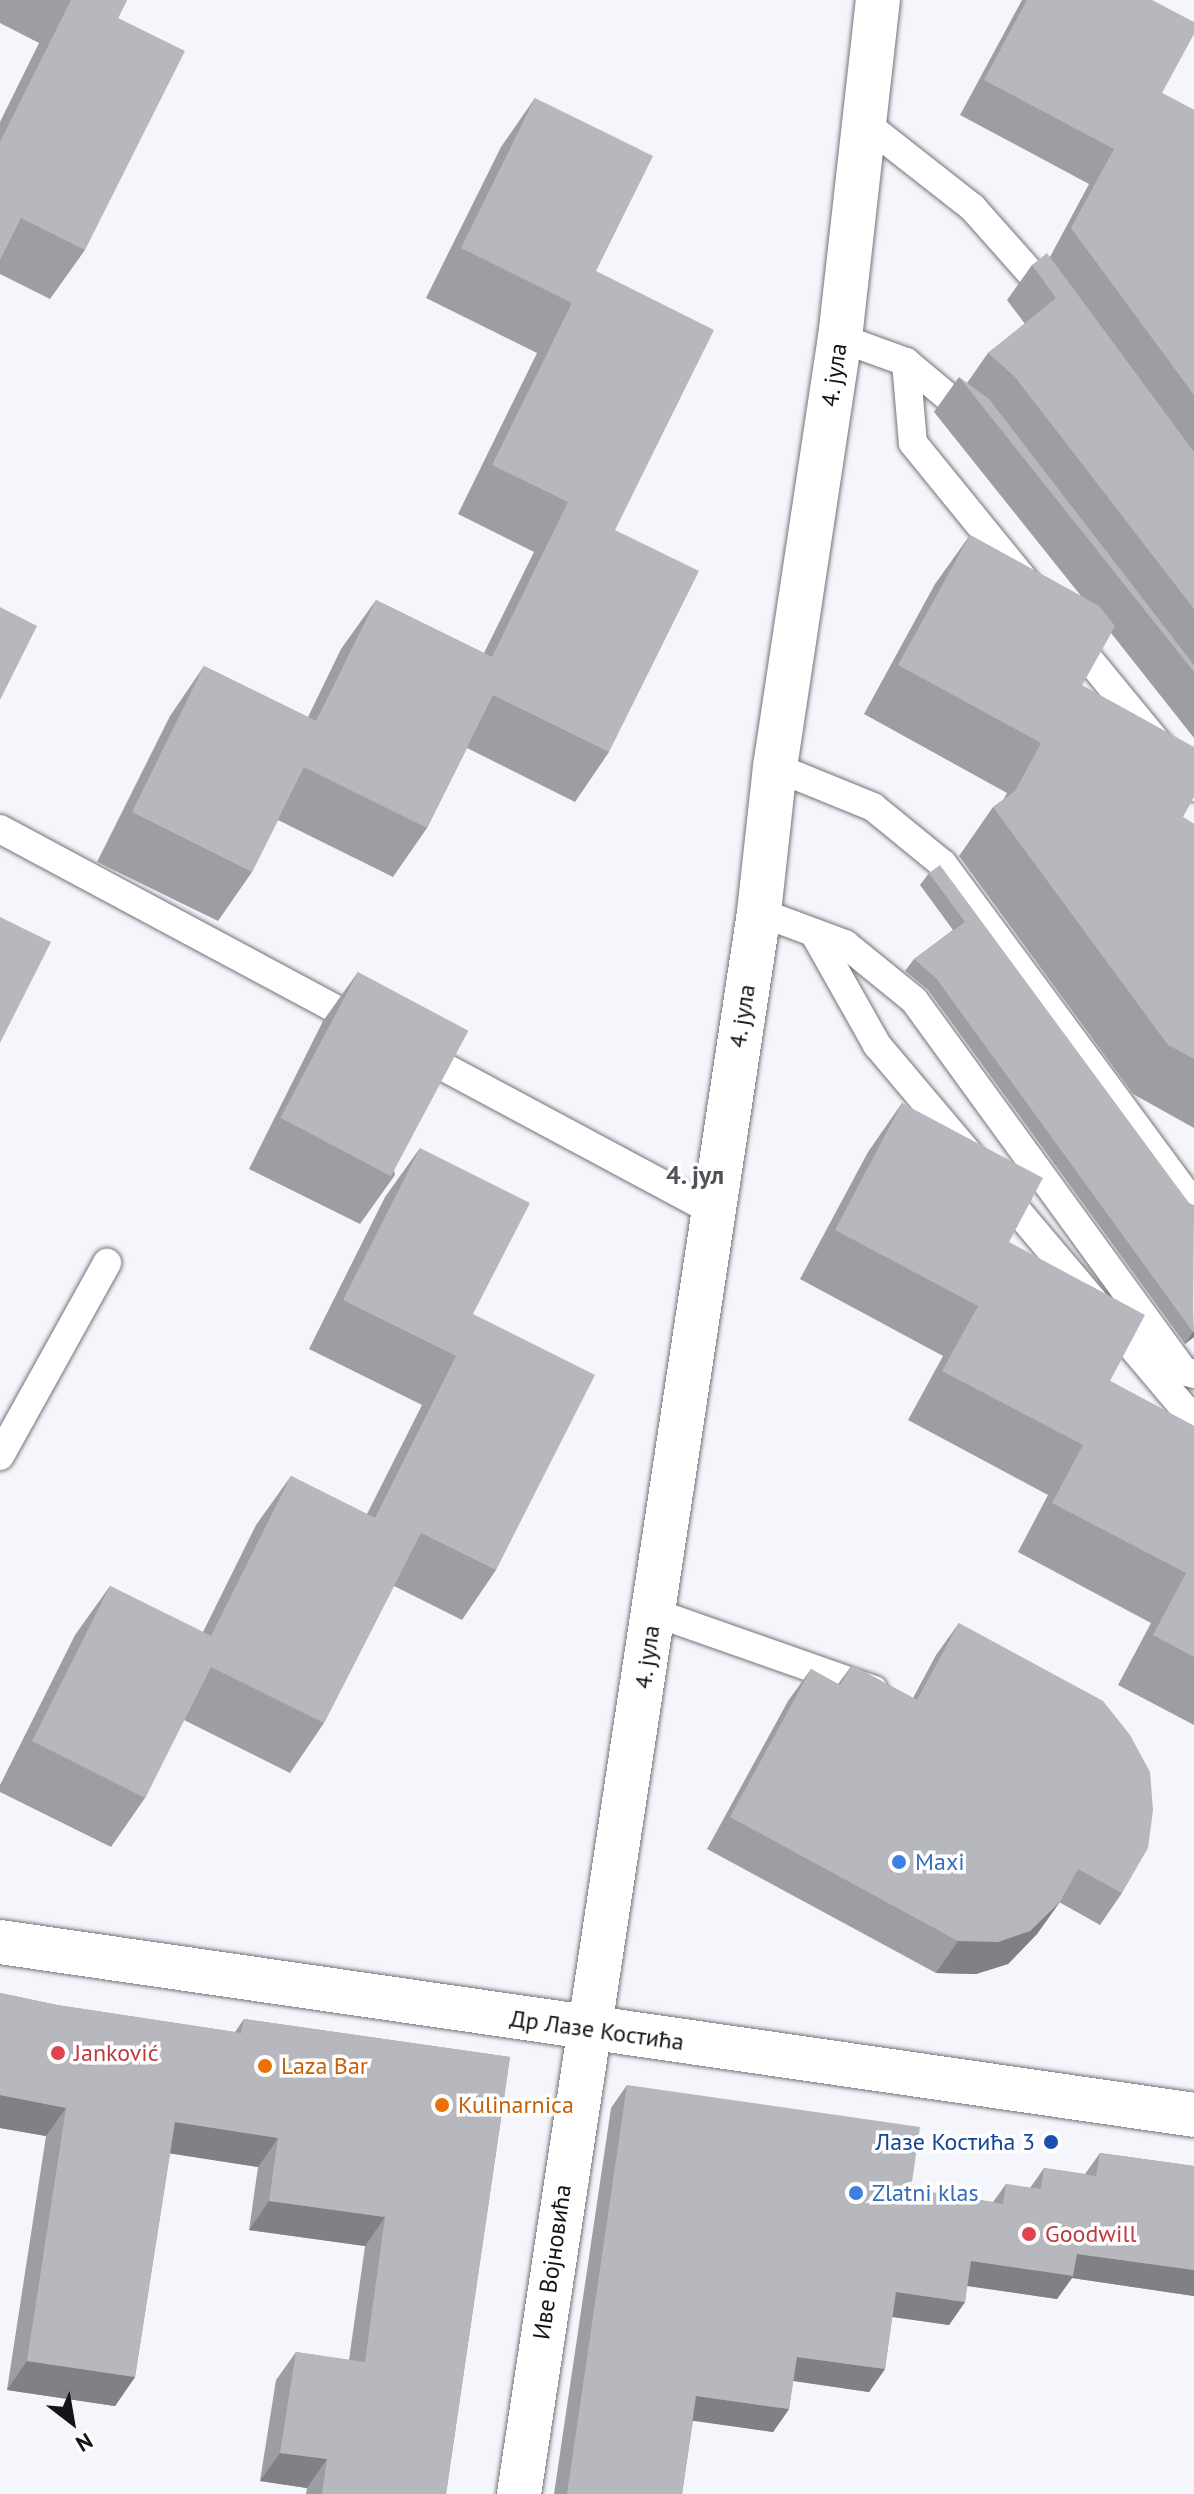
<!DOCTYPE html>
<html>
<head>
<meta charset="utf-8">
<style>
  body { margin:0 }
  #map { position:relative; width:1194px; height:2494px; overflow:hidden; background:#f5f6fc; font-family:"PT Sans",sans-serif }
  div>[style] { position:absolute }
  .roads { filter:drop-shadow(0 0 2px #737379) drop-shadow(0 0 2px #737379) }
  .service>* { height:28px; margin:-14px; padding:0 14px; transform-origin:14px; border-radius:14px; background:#fff }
  .minor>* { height:44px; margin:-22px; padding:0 22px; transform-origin:22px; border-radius:22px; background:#fff }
  .wall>* { inset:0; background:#9d9ea3 }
  .shaded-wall>* { inset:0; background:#808185 }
  .building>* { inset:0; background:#b7b8be; transform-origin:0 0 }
  .dots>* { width:22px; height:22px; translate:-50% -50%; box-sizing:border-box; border:4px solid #fff; border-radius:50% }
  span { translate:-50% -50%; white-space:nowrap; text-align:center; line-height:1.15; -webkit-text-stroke:7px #fff; paint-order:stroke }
  .street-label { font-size:24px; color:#141416 }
  .shop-label { font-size:24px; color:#366cbe }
  .left { translate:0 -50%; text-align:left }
  .health-label { font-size:24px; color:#be3a42 }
  .food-label { font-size:24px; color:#c56008 }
  .transit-label { font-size:24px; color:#164399 }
  .right { translate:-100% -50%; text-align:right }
  .neighbourhood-label { font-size:26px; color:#525358; font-weight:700 }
  .north { position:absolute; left:32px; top:2382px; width:80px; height:80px; -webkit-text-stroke:6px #fff; paint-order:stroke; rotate:149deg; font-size:22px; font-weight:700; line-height:32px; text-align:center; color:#141416 }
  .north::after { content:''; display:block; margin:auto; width:28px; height:36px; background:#141416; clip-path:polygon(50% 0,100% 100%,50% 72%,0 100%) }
</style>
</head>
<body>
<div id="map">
  <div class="roads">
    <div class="service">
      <i style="left:866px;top:124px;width:135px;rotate:38.1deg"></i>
      <i style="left:972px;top:207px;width:120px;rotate:48.4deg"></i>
      <i style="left:840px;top:338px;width:70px;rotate:20deg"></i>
      <i style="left:906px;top:362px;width:87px;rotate:39.9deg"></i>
      <i style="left:906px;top:362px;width:81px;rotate:85.1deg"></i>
      <i style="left:913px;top:443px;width:178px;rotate:50.9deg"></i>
      <i style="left:1069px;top:635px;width:197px;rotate:50.6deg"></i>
      <i style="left:775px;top:767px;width:106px;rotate:22.2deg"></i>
      <i style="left:873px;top:807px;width:90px;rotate:39.2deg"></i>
      <i style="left:943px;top:864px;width:423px;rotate:53.6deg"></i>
      <i style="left:0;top:829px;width:414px;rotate:28.2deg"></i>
      <i style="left:759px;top:912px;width:92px;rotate:20.4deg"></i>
      <i style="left:845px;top:944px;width:89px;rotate:39.1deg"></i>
      <i style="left:914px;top:1000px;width:459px;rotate:54deg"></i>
      <i style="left:1184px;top:1371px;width:10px;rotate:17deg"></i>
      <i style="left:814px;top:933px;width:129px;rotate:60.6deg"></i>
      <i style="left:877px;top:1045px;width:143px;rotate:49.8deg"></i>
      <i style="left:416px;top:1052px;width:335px;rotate:28.2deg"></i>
      <i style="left:998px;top:1188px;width:304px;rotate:49.8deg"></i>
      <i style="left:0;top:1456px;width:221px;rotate:-61deg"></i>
      <i style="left:653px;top:1612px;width:234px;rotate:19.4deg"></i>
    </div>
    <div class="minor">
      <i style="left:0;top:1942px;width:1206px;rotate:8.24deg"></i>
      <i style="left:519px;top:2494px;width:1600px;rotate:-81.37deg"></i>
      <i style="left:759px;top:912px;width:146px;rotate:-83.7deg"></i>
      <i style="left:775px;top:767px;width:434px;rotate:-81.4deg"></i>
      <i style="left:840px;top:338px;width:340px;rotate:-83.6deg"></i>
    </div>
  </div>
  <div class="wall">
    <i style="clip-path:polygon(0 0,127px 0,118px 18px,85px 250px,50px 299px,0 274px,0 122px,39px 43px,0 23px)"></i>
    <i style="clip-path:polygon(1022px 0,1152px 0,1162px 93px,1194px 110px,1194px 738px,1111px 633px,1082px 685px,1183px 817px,1194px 824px,1194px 1128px,1133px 1094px,959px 856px,993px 807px,1003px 800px,1007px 793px,864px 714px,935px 584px,970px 535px,1081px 596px,934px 412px,959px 377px,967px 383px,988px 353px,1025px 324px,1007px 300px,1032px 265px,1050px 257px,1089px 184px,960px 115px)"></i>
    <i style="clip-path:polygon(535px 98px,596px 271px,615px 530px,609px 752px,575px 802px,467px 748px,427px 828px,393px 877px,278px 820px,252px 872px,218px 921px,97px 862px,170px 716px,204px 666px,308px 717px,341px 649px,376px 600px,484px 653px,534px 552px,458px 514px,537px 353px,426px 298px,501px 147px)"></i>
    <i style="clip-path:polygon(929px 873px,1189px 1203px,1194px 1337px,1185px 1344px,928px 990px,905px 971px,914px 959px,953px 930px,920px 885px)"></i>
    <i style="clip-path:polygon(358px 972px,395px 1175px,360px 1224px,249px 1169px,323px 1021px)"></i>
    <i style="clip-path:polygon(902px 1103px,1009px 1242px,1110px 1381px,1194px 1426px,1194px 1725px,1118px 1685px,1151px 1623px,1018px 1552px,1048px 1495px,908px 1420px,943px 1356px,800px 1279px,868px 1152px)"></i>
    <i style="clip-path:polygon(420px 1148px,473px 1314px,496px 1570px,462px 1620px,394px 1586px,324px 1723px,290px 1773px,184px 1720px,145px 1798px,111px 1847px,0 1792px,0 1785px,75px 1635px,110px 1586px,203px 1632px,256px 1525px,291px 1476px,367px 1514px,422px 1405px,309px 1349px,385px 1197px)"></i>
    <i style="clip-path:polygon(959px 1623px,1122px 1893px,1100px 1925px,1059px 1902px,1037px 1934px,1008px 1964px,976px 1974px,936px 1973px,707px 1849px,788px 1701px,811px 1669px,838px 1684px,852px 1665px,913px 1698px,936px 1655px)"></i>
    <i style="clip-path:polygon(0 1993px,57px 2005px,235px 2032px,244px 2019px,510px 2057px,446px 2494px,306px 2494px,307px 2488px,260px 2481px,276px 2380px,296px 2352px,349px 2360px,365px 2246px,249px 2230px,258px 2167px,170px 2153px,135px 2377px,115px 2406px,7px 2390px,46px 2136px,0 2128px)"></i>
    <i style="clip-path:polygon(627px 2085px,911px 2189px,993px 2202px,1006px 2184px,1030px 2188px,1044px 2168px,1085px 2174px,1100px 2153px,1194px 2166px,1194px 2296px,1072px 2278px,1057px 2299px,967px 2286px,965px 2302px,949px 2325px,892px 2317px,885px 2369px,869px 2392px,793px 2381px,789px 2409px,773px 2432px,693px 2420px,682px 2494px,554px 2494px,611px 2108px)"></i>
  </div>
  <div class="shaded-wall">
    <i style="clip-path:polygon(1194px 1331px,1194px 1337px,1185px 1344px,1193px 1332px)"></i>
    <i style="clip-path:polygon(1060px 1902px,1037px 1934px,1008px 1964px,976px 1974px,936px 1973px,958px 1941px)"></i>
    <i style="clip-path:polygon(0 2095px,66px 2108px,46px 2136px,0 2128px)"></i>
    <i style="clip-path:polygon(175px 2122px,278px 2138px,258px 2167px,154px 2151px)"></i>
    <i style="clip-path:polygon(269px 2201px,385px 2217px,365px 2246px,249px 2230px)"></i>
    <i style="clip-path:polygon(1077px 2254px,1194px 2270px,1194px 2296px,1072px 2278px,1057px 2299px,955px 2284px,971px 2261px)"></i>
    <i style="clip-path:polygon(896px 2292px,965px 2302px,949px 2325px,880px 2315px)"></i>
    <i style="clip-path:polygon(797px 2357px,885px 2369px,869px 2392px,781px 2379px)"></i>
    <i style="clip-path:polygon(27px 2361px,135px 2377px,115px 2406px,7px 2390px)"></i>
    <i style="clip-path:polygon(696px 2396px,789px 2409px,773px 2432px,680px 2419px)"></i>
    <i style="clip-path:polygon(280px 2453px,327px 2459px,307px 2488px,260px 2481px)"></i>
  </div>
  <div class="building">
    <i style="clip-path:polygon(71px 0,127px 0,118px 18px,185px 51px,85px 250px,21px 218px,0 260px,0 142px)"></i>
    <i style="clip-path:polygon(1027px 0,1152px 0,1194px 22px,1194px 34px,1162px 93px,1194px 110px,1194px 395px,1071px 228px,1114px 149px,984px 80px)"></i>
    <i style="clip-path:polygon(535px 98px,653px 156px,596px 271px,714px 330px,615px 530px,699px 571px,609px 752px,493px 695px,427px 828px,304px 767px,252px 872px,132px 812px,204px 666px,316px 721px,376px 600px,492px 657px,568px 502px,492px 465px,572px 303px,461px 248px)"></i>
    <i style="clip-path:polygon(1047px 253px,1194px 452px,1194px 609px,1015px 377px,988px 353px,1056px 298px,1032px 265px)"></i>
    <i style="clip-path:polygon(959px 377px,989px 399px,1194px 665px,1194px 672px)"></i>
    <i style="clip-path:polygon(970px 535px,1099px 606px,1115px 626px,1082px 685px,1194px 747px,1194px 797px,1183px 817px,1194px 824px,1194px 1059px,1168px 1045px,993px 807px,1015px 791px,1041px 743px,898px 665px)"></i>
    <i style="clip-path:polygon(0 607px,37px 626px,0 700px)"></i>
    <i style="clip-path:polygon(940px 865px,1189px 1203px,1194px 1205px,1193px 1332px,936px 978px,914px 959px,965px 922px,929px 873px)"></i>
    <i style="clip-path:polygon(0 917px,51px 942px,0 1043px)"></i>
    <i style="left:358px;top:972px;width:125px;height:165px;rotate:28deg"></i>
    <i style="clip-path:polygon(902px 1103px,1043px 1178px,1009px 1242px,1145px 1315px,1110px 1381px,1194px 1426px,1194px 1657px,1153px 1635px,1186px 1573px,1052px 1503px,1083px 1445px,942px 1371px,978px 1306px,835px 1230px)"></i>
    <i style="clip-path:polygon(420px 1148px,530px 1203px,473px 1314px,595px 1375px,496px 1570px,421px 1533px,324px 1723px,211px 1667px,145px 1798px,32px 1741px,110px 1586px,211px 1636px,291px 1476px,375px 1518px,456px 1356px,343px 1300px)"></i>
    <i style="clip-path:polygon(959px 1623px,1103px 1701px,1130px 1735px,1150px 1772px,1153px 1810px,1148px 1848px,1122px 1893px,1078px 1869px,1060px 1902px,1030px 1931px,998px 1942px,958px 1941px,730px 1817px,811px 1669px,840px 1685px,852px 1665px,917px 1700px)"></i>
    <i style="clip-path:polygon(0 1993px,57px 2005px,241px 2033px,244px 2019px,510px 2057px,446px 2494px,322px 2494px,327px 2459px,280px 2453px,296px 2352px,365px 2362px,385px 2217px,269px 2201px,278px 2138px,175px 2122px,135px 2377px,27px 2361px,66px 2108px,0 2095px)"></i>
    <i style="clip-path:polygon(627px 2085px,920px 2127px,911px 2189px,1003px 2204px,1006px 2184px,1041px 2189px,1044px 2168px,1096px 2176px,1100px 2153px,1194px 2166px,1194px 2270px,1077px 2254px,1073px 2276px,971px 2261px,965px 2302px,896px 2292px,885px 2369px,797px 2357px,789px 2409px,696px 2396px,682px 2494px,567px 2494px)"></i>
  </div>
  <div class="dots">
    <i style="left:899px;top:1862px;background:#3f7fe0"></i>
    <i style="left:58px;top:2053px;background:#e0444e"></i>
    <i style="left:265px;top:2066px;background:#e8710a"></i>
    <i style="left:442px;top:2105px;background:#e8710a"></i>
    <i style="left:1051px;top:2142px;background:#1a4fb4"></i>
    <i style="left:856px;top:2193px;background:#3f7fe0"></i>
    <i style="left:1029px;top:2234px;background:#e0444e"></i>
  </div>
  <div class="street-label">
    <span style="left:834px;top:375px;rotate:-82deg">4. јула</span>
    <span style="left:742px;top:1016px;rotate:-81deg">4. јула</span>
    <span style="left:647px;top:1657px;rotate:-82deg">4. јула</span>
    <span style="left:597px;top:2030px;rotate:8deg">Др Лазе Костића</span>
    <span style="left:552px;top:2262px;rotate:-82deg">Иве Војновића</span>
  </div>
  <div class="shop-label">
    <span class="left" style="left:915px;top:1862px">Maxi</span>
    <span class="left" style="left:872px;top:2193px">Zlatni klas</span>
  </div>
  <div class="health-label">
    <span class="left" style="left:74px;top:2053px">Janković</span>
    <span class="left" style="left:1045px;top:2234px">Goodwill</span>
  </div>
  <div class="food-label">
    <span class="left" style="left:281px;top:2066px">Laza Bar</span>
    <span class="left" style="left:458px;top:2105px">Kulinarnica</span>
  </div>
  <div class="transit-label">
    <span class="right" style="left:1035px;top:2142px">Лазе Костића 3</span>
  </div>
  <div class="neighbourhood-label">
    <span style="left:695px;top:1175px">4. јул</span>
  </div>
  <div class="north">N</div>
</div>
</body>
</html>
